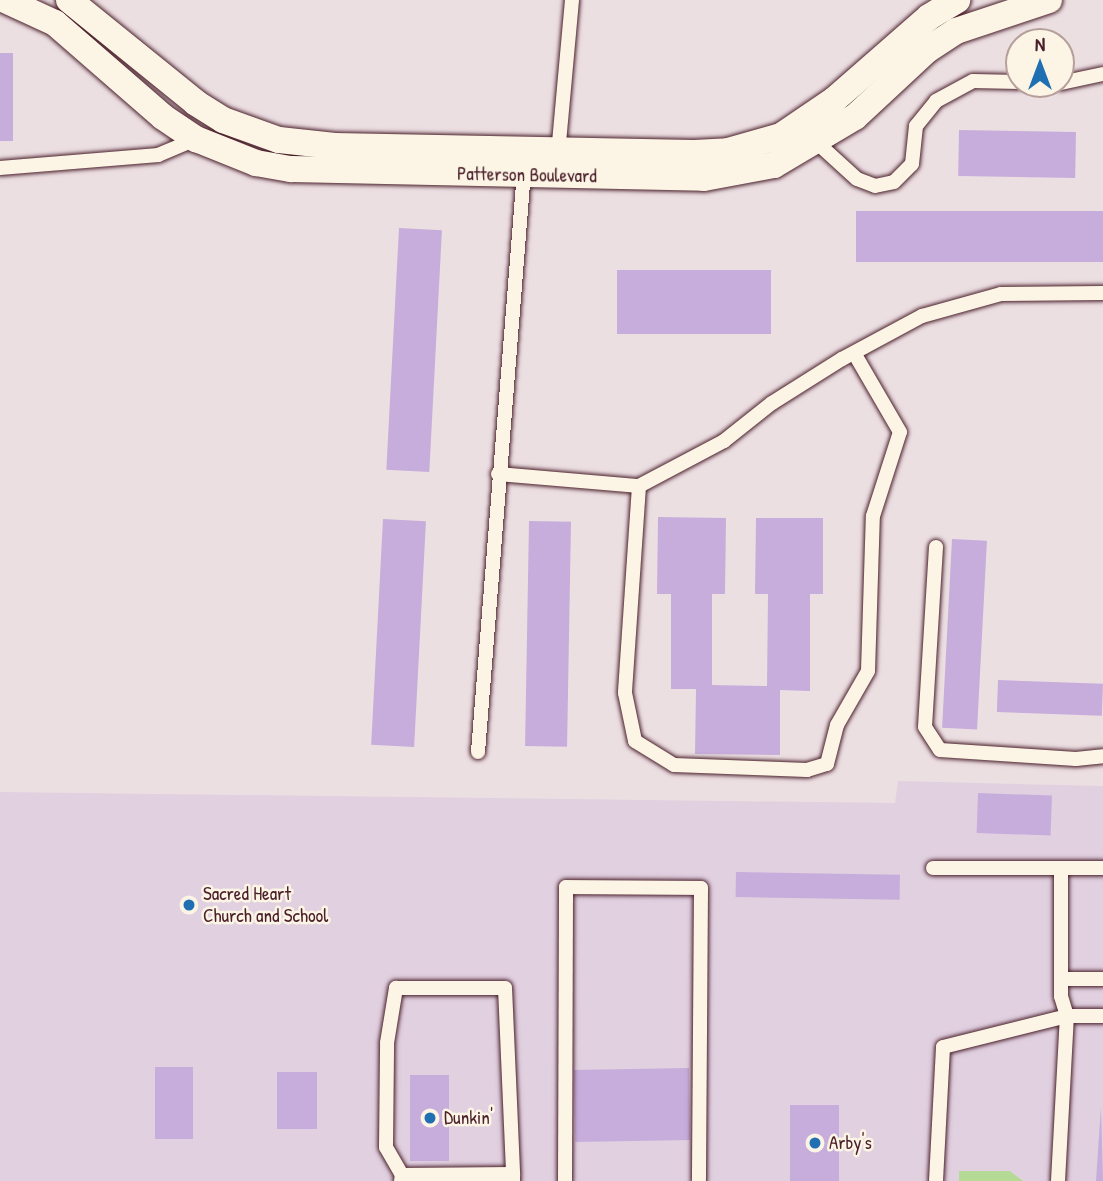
<!DOCTYPE html>
<html>
<head>
<meta charset="utf-8">
<style>
  body { margin:0 }
  #map { position:relative; width:1103px; height:1181px; overflow:hidden; background:#ecdfe2; font-family:"Patrick Hand",sans-serif }
  div>[style] { position:absolute }
  .built>* { inset:0; background:#e1d0e0 }
  .green>* { inset:0; background:#b4da96 }
  .building>* { inset:0; background:#c7addb; transform-origin:0 0 }
  .roads { filter:drop-shadow(0 0 2px #4a1f2b) drop-shadow(0 0 2px #4a1f2b) }
  .lane>* { height:14px; margin:-7px; padding:0 7px; transform-origin:7px; border-radius:7px; background:#fcf5e5 }
  .street>* { height:26px; margin:-13px; padding:0 13px; transform-origin:13px; border-radius:13px; background:#fcf5e5 }
  .dots>* { width:19px; height:19px; translate:-50% -50%; box-sizing:border-box; border:4px solid #fcf5e5; border-radius:50% }
  span { translate:-50% -50%; white-space:nowrap; text-align:center; line-height:1.15; -webkit-text-stroke:5px #fcf5e5; paint-order:stroke }
  .street-label { font-size:19px; color:#4a1f2b }
  .poi-label { font-size:19px; color:#4a1f2b }
  .left { translate:0 -50%; text-align:left }
  .north { position:absolute; left:1005px; top:28px; width:70px; height:70px; box-sizing:border-box; background:#fcf5e5; border:2px solid #b59f9b; border-radius:50%; rotate:0deg; font-size:19px; font-weight:700; line-height:28px; text-align:center; color:#4a1f2b }
  .north::after { content:''; display:block; margin:auto; width:24px; height:32px; background:#1f6fb2; clip-path:polygon(50% 0,100% 100%,50% 72%,0 100%) }
</style>
</head>
<body>
<div id="map">
  <div class="built">
    <i style="clip-path:polygon(898px 781px,1103px 786px,1103px 1181px,0 1181px,0 792px,895px 803px)"></i>
  </div>
  <div class="green">
    <i style="clip-path:polygon(959px 1171px,1010px 1171px,1023px 1181px,959px 1181px)"></i>
  </div>
  <div class="building">
    <i style="left:0;top:53px;width:13px;height:88px"></i>
    <i style="left:959px;top:130px;width:117px;height:46px;rotate:1deg"></i>
    <i style="left:856px;top:211px;width:247px;height:51px"></i>
    <i style="left:399px;top:228px;width:43px;height:242px;rotate:3deg"></i>
    <i style="left:617px;top:270px;width:154px;height:64px"></i>
    <i style="clip-path:polygon(658px 517px,726px 518px,725px 594px,712px 594px,712px 685px,767px 686px,768px 594px,755px 594px,756px 518px,823px 518px,823px 594px,810px 594px,810px 691px,780px 690px,780px 755px,695px 754px,696px 689px,671px 689px,671px 594px,657px 594px)"></i>
    <i style="left:383px;top:519px;width:43px;height:226px;rotate:3deg"></i>
    <i style="left:529px;top:521px;width:42px;height:225px;rotate:1deg"></i>
    <i style="left:952px;top:539px;width:35px;height:189px;rotate:3deg"></i>
    <i style="left:998px;top:680px;width:105px;height:32px;rotate:2deg"></i>
    <i style="left:978px;top:793px;width:74px;height:40px;rotate:2deg"></i>
    <i style="left:736px;top:872px;width:164px;height:25px;rotate:1deg"></i>
    <i style="left:155px;top:1067px;width:38px;height:72px"></i>
    <i style="left:689px;top:1068px;width:72px;height:115px;rotate:89deg"></i>
    <i style="left:277px;top:1072px;width:40px;height:57px"></i>
    <i style="left:410px;top:1075px;width:39px;height:86px"></i>
    <i style="left:790px;top:1105px;width:49px;height:76px"></i>
    <i style="clip-path:polygon(1101px 1107px,1103px 1181px,1096px 1181px)"></i>
  </div>
  <div class="roads">
    <div class="lane">
      <i style="left:1061px;top:83px;width:43px;rotate:-12.1deg"></i>
      <i style="left:813px;top:139px;width:59px;rotate:42.3deg"></i>
      <i style="left:857px;top:179px;width:19px;rotate:21deg"></i>
      <i style="left:875px;top:186px;width:19px;rotate:-12deg"></i>
      <i style="left:894px;top:182px;width:25px;rotate:-45deg"></i>
      <i style="left:912px;top:164px;width:38px;rotate:-84deg"></i>
      <i style="left:916px;top:126px;width:32px;rotate:-51deg"></i>
      <i style="left:936px;top:101px;width:42px;rotate:-28.4deg"></i>
      <i style="left:973px;top:81px;width:46px;rotate:1.2deg"></i>
      <i style="left:558px;top:154px;width:155px;rotate:-84.8deg"></i>
      <i style="left:0;top:168px;width:159px;rotate:-4.7deg"></i>
      <i style="left:158px;top:155px;width:41px;rotate:-22.8deg"></i>
      <i style="left:498px;top:474px;width:142px;rotate:4.9deg"></i>
      <i style="left:639px;top:486px;width:96px;rotate:-27.9deg"></i>
      <i style="left:724px;top:441px;width:61px;rotate:-38.4deg"></i>
      <i style="left:772px;top:403px;width:83px;rotate:-32.2deg"></i>
      <i style="left:842px;top:359px;width:91px;rotate:-28.3deg"></i>
      <i style="left:922px;top:316px;width:82px;rotate:-15.6deg"></i>
      <i style="left:1001px;top:294px;width:102px;rotate:-0.6deg"></i>
      <i style="left:639px;top:486px;width:207px;rotate:93.9deg"></i>
      <i style="left:625px;top:693px;width:49px;rotate:78.2deg"></i>
      <i style="left:635px;top:741px;width:46px;rotate:31.6deg"></i>
      <i style="left:674px;top:765px;width:133px;rotate:2.2deg"></i>
      <i style="left:807px;top:770px;width:21px;rotate:-17deg"></i>
      <i style="left:827px;top:764px;width:40px;rotate:-75.6deg"></i>
      <i style="left:837px;top:725px;width:62px;rotate:-60.1deg"></i>
      <i style="left:868px;top:671px;width:155px;rotate:-88.2deg"></i>
      <i style="left:873px;top:516px;width:88px;rotate:-72.2deg"></i>
      <i style="left:900px;top:432px;width:91px;rotate:-120.2deg"></i>
      <i style="left:936px;top:547px;width:180px;rotate:93.5deg"></i>
      <i style="left:925px;top:727px;width:27px;rotate:57deg"></i>
      <i style="left:940px;top:750px;width:136px;rotate:3.8deg"></i>
      <i style="left:1076px;top:759px;width:27px;rotate:-6deg"></i>
      <i style="left:478px;top:752px;width:583px;rotate:-85.47deg"></i>
      <i style="left:933px;top:868px;width:170px"></i>
      <i style="left:1061px;top:979px;width:42px"></i>
      <i style="left:402px;top:1175px;width:32px;rotate:-120deg"></i>
      <i style="left:386px;top:1147px;width:104px;rotate:-89.4deg"></i>
      <i style="left:387px;top:1043px;width:56px;rotate:-80.7deg"></i>
      <i style="left:396px;top:988px;width:109px"></i>
      <i style="left:505px;top:988px;width:186px;rotate:87.5deg"></i>
      <i style="left:401px;top:1181px;width:6px;rotate:-81deg"></i>
      <i style="left:402px;top:1175px;width:111px;rotate:-0.5deg"></i>
      <i style="left:513px;top:1174px;width:7px;rotate:90deg"></i>
      <i style="left:565px;top:1181px;width:294px;rotate:-89.8deg"></i>
      <i style="left:566px;top:887px;width:135px;rotate:0.4deg"></i>
      <i style="left:701px;top:888px;width:293px;rotate:90.4deg"></i>
      <i style="left:936px;top:1181px;width:134px;rotate:-87deg"></i>
      <i style="left:943px;top:1047px;width:128px;rotate:-14deg"></i>
      <i style="left:1067px;top:1016px;width:36px"></i>
      <i style="left:1058px;top:1181px;width:165px;rotate:-86.9deg"></i>
      <i style="left:1067px;top:1016px;width:21px;rotate:-107deg"></i>
      <i style="left:1061px;top:996px;width:128px;rotate:-90deg"></i>
    </div>
    <div class="street">
      <i style="left:5px;top:0;width:55px;rotate:24.7deg"></i>
      <i style="left:55px;top:23px;width:143px;rotate:41deg"></i>
      <i style="left:163px;top:117px;width:40px;rotate:34deg"></i>
      <i style="left:196px;top:139px;width:65px;rotate:21.8deg"></i>
      <i style="left:256px;top:163px;width:36px;rotate:10deg"></i>
      <i style="left:291px;top:169px;width:413px;rotate:1.2deg"></i>
      <i style="left:704px;top:178px;width:71px;rotate:-10.5deg"></i>
      <i style="left:774px;top:165px;width:94px;rotate:-30.7deg"></i>
      <i style="left:855px;top:117px;width:98px;rotate:-42.9deg"></i>
      <i style="left:927px;top:50px;width:35px;rotate:-33deg"></i>
      <i style="left:956px;top:31px;width:98px;rotate:-18.4deg"></i>
      <i style="left:69px;top:0;width:164px;rotate:39deg"></i>
      <i style="left:196px;top:103px;width:32px;rotate:32deg"></i>
      <i style="left:223px;top:120px;width:59px;rotate:19.7deg"></i>
      <i style="left:279px;top:140px;width:56px;rotate:6.1deg"></i>
      <i style="left:335px;top:146px;width:359px;rotate:1.1deg"></i>
      <i style="left:694px;top:153px;width:34px;rotate:-3deg"></i>
      <i style="left:728px;top:151px;width:55px;rotate:-15.8deg"></i>
      <i style="left:781px;top:136px;width:64px;rotate:-34.2deg"></i>
      <i style="left:834px;top:100px;width:126px;rotate:-41.1deg"></i>
      <i style="left:929px;top:17px;width:33px;rotate:-31deg"></i>
    </div>
  </div>
  <div class="dots">
    <i style="left:189px;top:905px;background:#1f6fb2"></i>
    <i style="left:430px;top:1118px;background:#1f6fb2"></i>
    <i style="left:815px;top:1143px;background:#1f6fb2"></i>
  </div>
  <div class="street-label">
    <span style="left:527px;top:175px;rotate:1deg">Patterson Boulevard</span>
  </div>
  <div class="poi-label">
    <span class="left" style="left:203px;top:905px">Sacred Heart<br>Church and School</span>
    <span class="left" style="left:444px;top:1118px">Dunkin'</span>
    <span class="left" style="left:829px;top:1143px">Arby's</span>
  </div>
  <div class="north">N</div>
</div>
</body>
</html>
